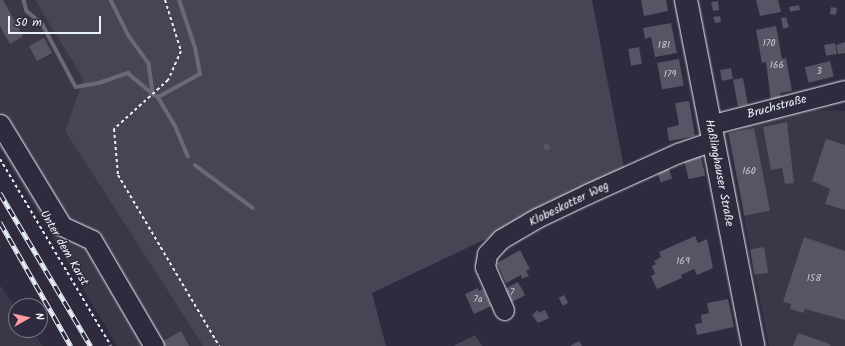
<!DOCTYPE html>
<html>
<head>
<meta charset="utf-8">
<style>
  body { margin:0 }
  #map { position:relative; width:845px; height:346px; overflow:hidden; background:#2f2a3d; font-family:Kalam,sans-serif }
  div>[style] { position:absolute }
  .built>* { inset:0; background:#3b3749 }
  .green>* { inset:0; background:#464455 }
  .stream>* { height:3.5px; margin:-1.75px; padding:0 1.75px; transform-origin:1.75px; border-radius:1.75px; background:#696978 }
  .building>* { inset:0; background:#575565; transform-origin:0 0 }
  .path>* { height:2px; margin-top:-1px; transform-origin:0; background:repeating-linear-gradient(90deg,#e8f1f8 0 3px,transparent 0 6px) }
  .roads { filter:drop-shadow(0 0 1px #e8f1f8) drop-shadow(0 0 1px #e8f1f8) }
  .minor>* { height:19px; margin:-9.5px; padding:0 9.5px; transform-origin:9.5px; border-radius:9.5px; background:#2f2a3d }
  .major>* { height:22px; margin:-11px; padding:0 11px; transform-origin:11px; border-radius:11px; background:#2f2a3d }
  .rail>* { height:4.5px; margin-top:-2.25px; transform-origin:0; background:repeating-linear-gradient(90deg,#2f2a3d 0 9px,#e8f1f8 0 18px); box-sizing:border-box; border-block:1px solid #e8f1f8 }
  span { translate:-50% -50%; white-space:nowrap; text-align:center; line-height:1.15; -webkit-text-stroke:3px #2f2a3d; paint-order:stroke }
  .number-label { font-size:10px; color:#c4cad3 }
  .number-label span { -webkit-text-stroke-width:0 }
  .street-label { font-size:12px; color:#e8f1f8 }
  .north { position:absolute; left:8px; top:298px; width:40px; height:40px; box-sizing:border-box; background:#2f2a3d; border:1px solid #797a88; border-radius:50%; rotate:82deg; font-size:11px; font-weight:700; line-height:16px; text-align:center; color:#e8f1f8 }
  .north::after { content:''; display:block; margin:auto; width:14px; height:18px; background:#ff9aa2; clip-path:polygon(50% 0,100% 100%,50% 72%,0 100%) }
  .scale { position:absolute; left:8px; top:16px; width:93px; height:18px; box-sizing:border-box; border:2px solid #e8f1f8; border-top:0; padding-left:5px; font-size:12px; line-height:14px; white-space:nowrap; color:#e8f1f8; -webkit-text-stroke:3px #2f2a3d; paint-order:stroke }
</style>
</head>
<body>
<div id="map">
  <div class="built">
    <i style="clip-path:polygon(0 0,35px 0,83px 79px,65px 131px,203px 346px,117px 346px,0 148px)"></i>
    <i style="clip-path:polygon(813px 110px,845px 111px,845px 346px,769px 346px,728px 133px,744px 125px)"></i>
    <i style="clip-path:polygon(0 285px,16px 308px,16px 330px,32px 330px,43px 346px,0 346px)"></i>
  </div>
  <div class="green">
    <i style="clip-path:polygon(35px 0,592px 0,625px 173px,372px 293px,386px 346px,203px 346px,65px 131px,83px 79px)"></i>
    <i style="clip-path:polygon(475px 335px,482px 346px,453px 346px)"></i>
  </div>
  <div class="stream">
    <i style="left:24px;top:0;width:11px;rotate:75deg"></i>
    <i style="left:27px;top:11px;width:21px;rotate:41deg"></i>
    <i style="left:43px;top:25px;width:70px;rotate:62deg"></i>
    <i style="left:76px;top:87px;width:23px;rotate:-10deg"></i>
    <i style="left:99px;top:83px;width:31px;rotate:-19deg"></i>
    <i style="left:128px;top:73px;width:33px;rotate:40deg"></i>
    <i style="left:111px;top:0;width:40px;rotate:63.4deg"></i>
    <i style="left:129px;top:36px;width:34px;rotate:54deg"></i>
    <i style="left:149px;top:64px;width:30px;rotate:82deg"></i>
    <i style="left:153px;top:94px;width:6px;rotate:31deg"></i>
    <i style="left:158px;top:97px;width:33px;rotate:59deg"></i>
    <i style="left:175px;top:125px;width:34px;rotate:67deg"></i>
    <i style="left:158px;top:97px;width:48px;rotate:-28.7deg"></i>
    <i style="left:200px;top:74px;width:26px;rotate:-101deg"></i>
    <i style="left:195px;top:48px;width:51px;rotate:-108.4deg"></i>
    <i style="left:195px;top:165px;width:72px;rotate:36.6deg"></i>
  </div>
  <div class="building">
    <i style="clip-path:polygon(0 0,3px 0,23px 36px,10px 44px,0 26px)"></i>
    <i style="clip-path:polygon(641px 0,666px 0,668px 11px,644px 16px)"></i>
    <i style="clip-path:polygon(756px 0,778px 0,781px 12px,760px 16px)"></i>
    <i style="clip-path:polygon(718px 1px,719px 10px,713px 11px,711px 2px)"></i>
    <i style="left:799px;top:5px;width:5px;height:10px;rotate:79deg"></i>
    <i style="left:831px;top:7px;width:6px;height:7px;rotate:9deg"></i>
    <i style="clip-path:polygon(720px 16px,721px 22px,715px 23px,713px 17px)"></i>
    <i style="clip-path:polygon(786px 17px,789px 27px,783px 29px,781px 18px)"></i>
    <i style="clip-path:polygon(671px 23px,677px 53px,655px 57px,651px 37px,645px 39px,643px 28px)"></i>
    <i style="clip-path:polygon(776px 26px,782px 59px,786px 58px,792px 91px,780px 93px,781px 99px,771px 101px,766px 62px,762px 63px,756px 30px)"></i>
    <i style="left:44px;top:38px;width:17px;height:17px;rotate:62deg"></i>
    <i style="clip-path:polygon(845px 42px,845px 53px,838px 54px,836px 45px)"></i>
    <i style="left:835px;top:43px;width:11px;height:11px;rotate:80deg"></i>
    <i style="left:639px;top:47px;width:17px;height:11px;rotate:80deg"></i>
    <i style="left:679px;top:59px;width:27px;height:22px;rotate:80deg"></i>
    <i style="left:830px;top:61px;width:16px;height:26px;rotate:76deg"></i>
    <i style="left:731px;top:68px;width:11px;height:11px;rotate:80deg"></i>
    <i style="left:743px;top:78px;width:27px;height:10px;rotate:80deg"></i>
    <i style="clip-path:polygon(689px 101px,695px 136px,669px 141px,667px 128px,679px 125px,675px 103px)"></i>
    <i style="clip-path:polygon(787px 122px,794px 183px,785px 184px,782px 168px,771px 170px,763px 127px)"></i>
    <i style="left:754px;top:128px;width:84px;height:26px;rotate:79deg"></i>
    <i style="clip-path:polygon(826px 139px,845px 145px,845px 210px,825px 204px,830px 189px,812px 181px)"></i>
    <i style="clip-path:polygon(548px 143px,551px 149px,545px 151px,543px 145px)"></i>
    <i style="left:700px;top:153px;width:23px;height:17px;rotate:77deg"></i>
    <i style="left:668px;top:167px;width:12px;height:12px;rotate:70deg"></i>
    <i style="clip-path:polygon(695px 236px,698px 243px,707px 239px,713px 268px,697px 275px,694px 269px,681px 275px,682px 278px,657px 289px,651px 276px,655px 274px,652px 266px,656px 264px,654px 261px,661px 257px,659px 252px)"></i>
    <i style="clip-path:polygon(804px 237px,845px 251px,845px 320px,805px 309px,804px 313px,790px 309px,791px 304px,783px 302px)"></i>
    <i style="left:764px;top:247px;width:26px;height:14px;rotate:81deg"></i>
    <i style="clip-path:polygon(520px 250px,530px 269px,526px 271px,529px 276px,522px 279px,521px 275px,506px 283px,497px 263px)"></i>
    <i style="left:518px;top:282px;width:15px;height:20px;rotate:62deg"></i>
    <i style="clip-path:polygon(478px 288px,479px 291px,483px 289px,491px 306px,474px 314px,465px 294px)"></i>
    <i style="left:564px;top:295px;width:9px;height:6px;rotate:63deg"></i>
    <i style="clip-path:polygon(728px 299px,734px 327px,697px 335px,695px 324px,702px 323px,701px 315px,709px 313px,707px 303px)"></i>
    <i style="clip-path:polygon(538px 310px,538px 313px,545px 310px,549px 318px,538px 323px,532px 315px)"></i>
    <i style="clip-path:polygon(181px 331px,189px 346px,162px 346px,160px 343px)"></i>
    <i style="clip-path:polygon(798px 333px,827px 343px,831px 346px,793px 346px)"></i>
    <i style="clip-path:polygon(579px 341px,582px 346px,570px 346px)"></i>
  </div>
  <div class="path">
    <i style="left:165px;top:0;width:53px;rotate:72.6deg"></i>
    <i style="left:181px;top:51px;width:32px;rotate:114deg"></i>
    <i style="left:168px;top:80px;width:73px;rotate:137.8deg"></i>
    <i style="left:114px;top:129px;width:46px;rotate:85deg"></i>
    <i style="left:118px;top:175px;width:199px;rotate:59.4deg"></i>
    <i style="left:0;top:159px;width:217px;rotate:59.3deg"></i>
  </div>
  <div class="roads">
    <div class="minor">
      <i style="left:0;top:124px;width:119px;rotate:58.7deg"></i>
      <i style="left:62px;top:226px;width:33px;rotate:25deg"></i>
      <i style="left:92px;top:240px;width:123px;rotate:59.7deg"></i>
      <i style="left:709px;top:125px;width:140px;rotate:-14.4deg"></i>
      <i style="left:504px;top:310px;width:47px;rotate:-113.8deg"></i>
      <i style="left:485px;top:267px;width:13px;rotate:-81deg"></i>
      <i style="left:487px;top:254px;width:21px;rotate:-47deg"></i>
      <i style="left:501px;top:239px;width:42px;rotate:-30.3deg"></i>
      <i style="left:537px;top:218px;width:55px;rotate:-25.6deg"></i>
      <i style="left:587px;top:194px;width:100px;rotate:-24.3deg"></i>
      <i style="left:678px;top:153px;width:36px;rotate:-19deg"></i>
    </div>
    <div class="major">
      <i style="left:686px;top:0;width:352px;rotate:79deg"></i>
    </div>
  </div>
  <div class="rail">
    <i style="left:0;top:193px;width:178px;rotate:59.3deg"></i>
    <i style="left:0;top:222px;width:143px;rotate:60.2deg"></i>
  </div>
  <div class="number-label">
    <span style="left:769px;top:44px">170</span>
    <span style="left:664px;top:46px">181</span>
    <span style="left:777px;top:66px">166</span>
    <span style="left:819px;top:72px">3</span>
    <span style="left:670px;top:75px">179</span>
    <span style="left:749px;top:172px">160</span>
    <span style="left:683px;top:262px">169</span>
    <span style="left:814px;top:279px">158</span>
    <span style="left:512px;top:293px">7</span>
    <span style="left:478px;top:300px">7a</span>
  </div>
  <div class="street-label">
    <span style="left:777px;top:107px;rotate:-15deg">Bruchstraße</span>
    <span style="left:719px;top:173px;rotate:79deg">Haßlinghauser Straße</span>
    <span style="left:569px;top:204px;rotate:-26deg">Klobeskotter Weg</span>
    <span style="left:64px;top:248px;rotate:60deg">Unter dem Karst</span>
  </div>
  <div class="north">N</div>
  <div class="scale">50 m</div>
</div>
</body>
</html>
